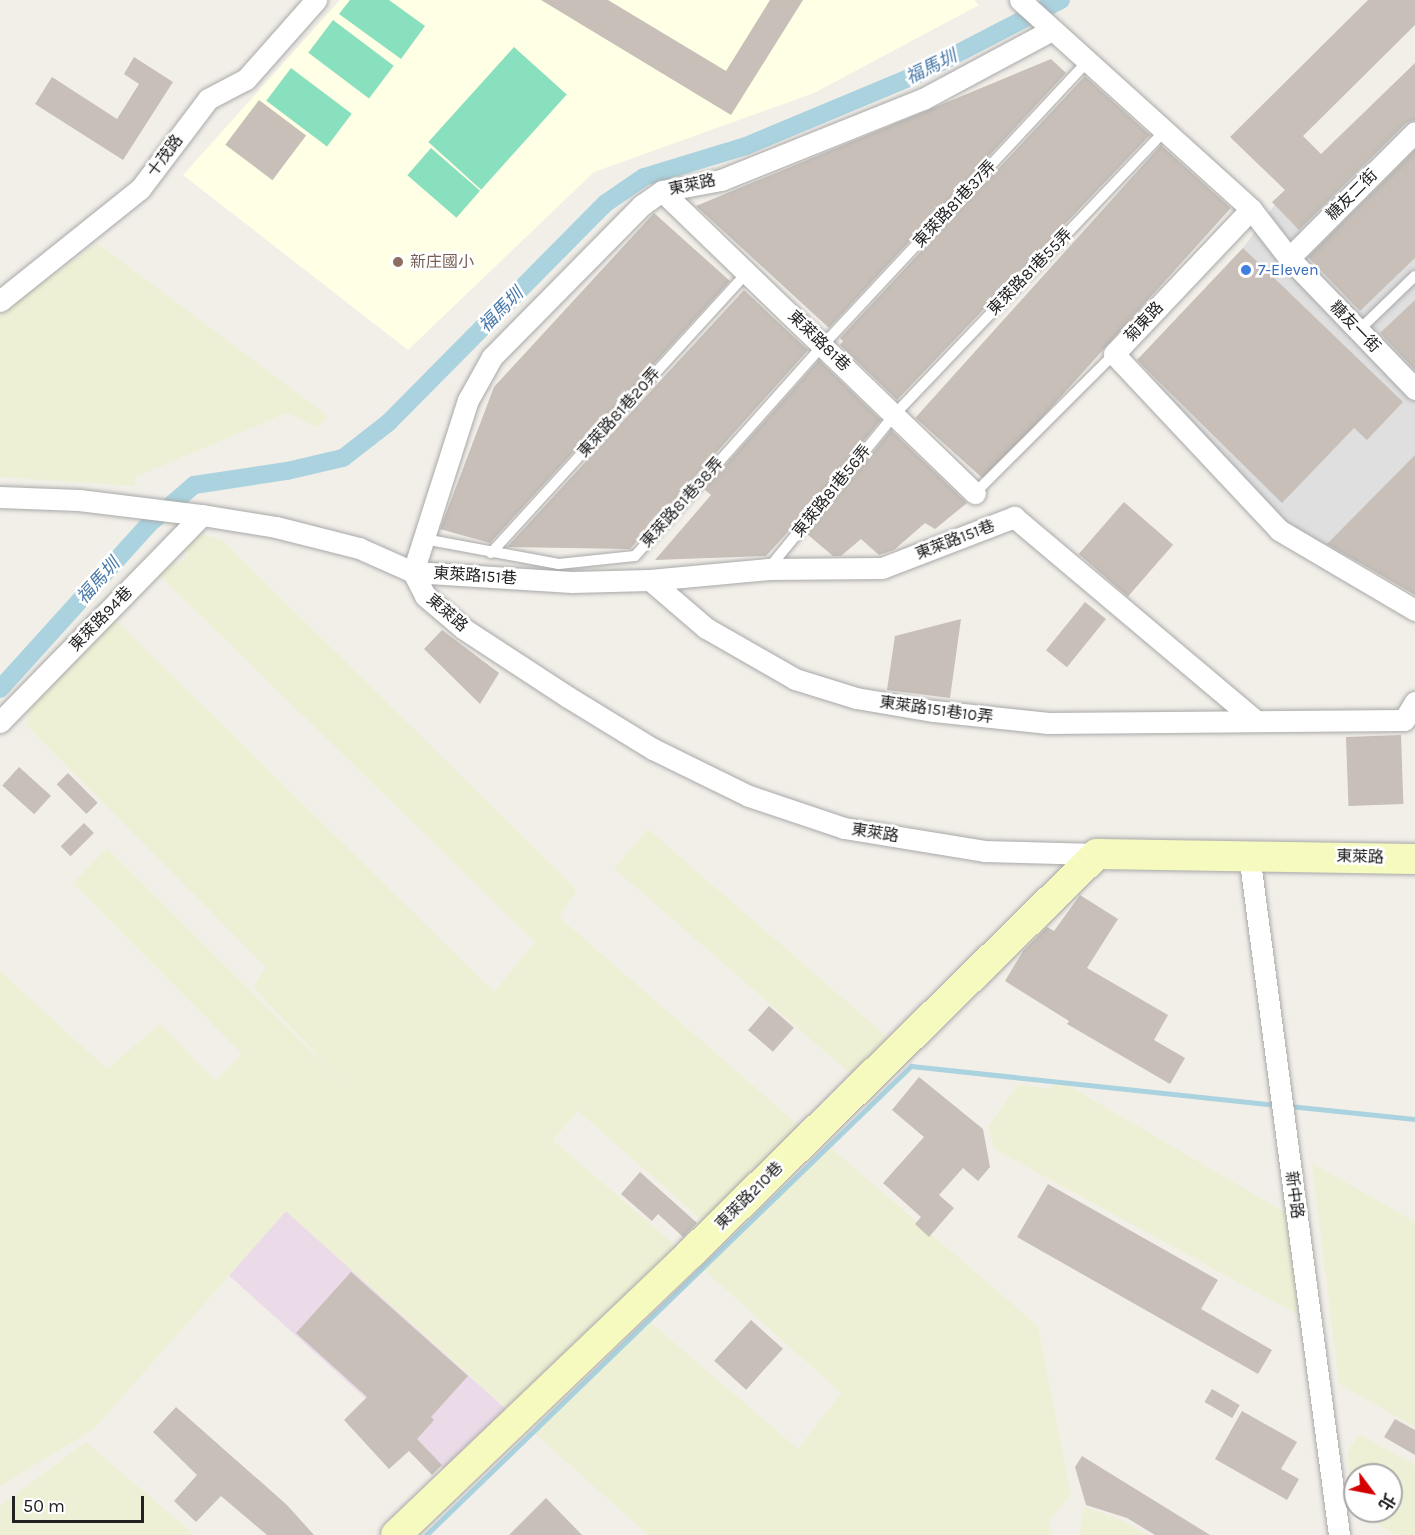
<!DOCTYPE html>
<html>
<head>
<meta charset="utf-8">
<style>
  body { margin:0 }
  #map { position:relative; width:1415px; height:1535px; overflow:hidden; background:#f2efe9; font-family:Karla,"Noto Sans TC",sans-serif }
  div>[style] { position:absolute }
  .residential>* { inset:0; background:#e0dfdf }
  .industrial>* { inset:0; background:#ebdbe8; transform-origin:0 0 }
  .education>* { inset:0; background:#ffffe5 }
  .farmland>* { inset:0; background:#eef0d5; transform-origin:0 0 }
  .pitch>* { inset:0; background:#88e0be; transform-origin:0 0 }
  .stream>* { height:5px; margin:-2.5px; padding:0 2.5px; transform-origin:2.5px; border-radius:2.5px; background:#aad3df }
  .canal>* { height:18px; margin:-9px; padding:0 9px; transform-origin:9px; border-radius:9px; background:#aad3df }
  .building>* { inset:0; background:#c7bfb8; transform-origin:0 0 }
  .roads { filter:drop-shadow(0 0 2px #a9a9a9) drop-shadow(0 0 2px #a9a9a9) }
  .lane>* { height:10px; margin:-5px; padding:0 5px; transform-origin:5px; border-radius:5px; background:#fff }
  .street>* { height:21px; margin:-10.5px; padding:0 10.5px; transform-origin:10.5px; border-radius:10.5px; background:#fff }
  .secondary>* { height:30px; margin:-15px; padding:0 15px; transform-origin:15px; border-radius:15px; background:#f7fabf }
  .dots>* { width:16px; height:16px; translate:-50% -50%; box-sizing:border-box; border:3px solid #fff; border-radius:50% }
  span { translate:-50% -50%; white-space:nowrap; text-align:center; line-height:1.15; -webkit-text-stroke:5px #fff; paint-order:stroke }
  .street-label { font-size:16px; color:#222 }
  .education-label { font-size:16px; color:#785e54 }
  .left { translate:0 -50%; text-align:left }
  .shop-label { font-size:16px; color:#366cbe }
  .water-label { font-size:18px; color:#4a7aab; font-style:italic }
  .north { position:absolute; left:1343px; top:1463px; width:60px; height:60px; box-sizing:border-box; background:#fff; border:2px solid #a7a7a7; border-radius:50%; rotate:122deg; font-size:16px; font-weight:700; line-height:24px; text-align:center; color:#222 }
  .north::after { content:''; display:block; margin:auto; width:21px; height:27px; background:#d40000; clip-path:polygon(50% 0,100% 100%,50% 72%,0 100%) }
  .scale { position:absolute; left:12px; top:1496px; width:132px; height:27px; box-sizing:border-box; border:3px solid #222; border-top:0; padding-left:8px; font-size:18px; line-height:21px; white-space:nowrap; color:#222; -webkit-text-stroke:4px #fff; paint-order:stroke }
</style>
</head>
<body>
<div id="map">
  <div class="residential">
    <i style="clip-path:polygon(1415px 63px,1415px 589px,1267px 518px,1138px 360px,1243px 248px,1274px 206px)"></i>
  </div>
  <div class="industrial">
    <i style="left:286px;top:1211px;width:300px;height:86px;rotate:42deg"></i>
  </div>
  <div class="education">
    <i style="clip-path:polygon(340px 0,974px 0,979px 5px,814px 93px,594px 172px,408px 350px,183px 175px)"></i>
  </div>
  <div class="farmland">
    <i style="clip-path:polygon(97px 243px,328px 416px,318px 428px,287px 413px,135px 477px,135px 486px,0 477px,0 314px)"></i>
    <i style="clip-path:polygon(202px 534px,223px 541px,577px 890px,559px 917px,803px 1129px,703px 1221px,578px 1111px,553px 1140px,677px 1247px,509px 1411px,286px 1211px,94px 1429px,0 1486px,0 971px,107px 1069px,160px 1024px,216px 1081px,242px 1054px,73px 883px,107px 848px,353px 1093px,253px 987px,266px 967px,27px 726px,30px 707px,113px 617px,494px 992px,535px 942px,157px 573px,166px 557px,177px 564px,189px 555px,180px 547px)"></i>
    <i style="left:648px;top:829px;width:324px;height:52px;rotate:41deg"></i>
    <i style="clip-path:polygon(1059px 1080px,1288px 1214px,1302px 1317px,994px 1149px,988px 1128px,1018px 1084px,1050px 1089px)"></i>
    <i style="clip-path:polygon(830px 1147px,1038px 1326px,1071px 1495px,1048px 1522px,1053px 1535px,648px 1535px,533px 1432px,647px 1319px,798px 1449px,841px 1393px,703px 1269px)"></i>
    <i style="clip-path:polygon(1312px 1163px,1415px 1222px,1415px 1427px,1339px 1384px)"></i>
    <i style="clip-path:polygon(1359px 1434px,1415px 1465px,1415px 1535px,1396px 1535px,1357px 1511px,1391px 1511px,1391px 1475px,1355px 1475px,1354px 1509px,1347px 1453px)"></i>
    <i style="clip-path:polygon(86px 1442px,195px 1535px,0 1535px,0 1506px)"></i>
    <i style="clip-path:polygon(1084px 1507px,1124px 1521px,1147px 1535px,1079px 1535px)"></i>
  </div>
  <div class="pitch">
    <i style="clip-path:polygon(350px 0,389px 0,425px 26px,401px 59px,339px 14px)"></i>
    <i style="left:333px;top:20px;width:76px;height:41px;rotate:37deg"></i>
    <i style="left:514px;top:47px;width:71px;height:128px;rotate:42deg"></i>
    <i style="left:291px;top:68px;width:76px;height:41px;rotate:37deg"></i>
    <i style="left:431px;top:148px;width:65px;height:36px;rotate:41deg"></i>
  </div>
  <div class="stream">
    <i style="left:1289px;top:1106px;width:127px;rotate:5.9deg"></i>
    <i style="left:426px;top:1535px;width:675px;rotate:-44.04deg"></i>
    <i style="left:911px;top:1066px;width:367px;rotate:6.1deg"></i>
  </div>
  <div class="canal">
    <i style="left:0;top:689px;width:222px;rotate:-47.9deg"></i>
    <i style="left:149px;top:524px;width:60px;rotate:-40.9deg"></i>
    <i style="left:194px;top:485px;width:94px;rotate:-8.6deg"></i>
    <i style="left:287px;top:471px;width:57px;rotate:-13.1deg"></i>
    <i style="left:343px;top:458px;width:58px;rotate:-38deg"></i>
    <i style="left:389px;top:422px;width:308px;rotate:-45.3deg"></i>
    <i style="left:606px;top:203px;width:46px;rotate:-34.4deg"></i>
    <i style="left:644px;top:177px;width:107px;rotate:-16.9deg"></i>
    <i style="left:746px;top:146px;width:186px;rotate:-22.7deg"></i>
    <i style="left:918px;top:74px;width:161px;rotate:-27.4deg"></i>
  </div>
  <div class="building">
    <i style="clip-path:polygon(541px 0,608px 0,726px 71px,770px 0,803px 0,731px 115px)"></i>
    <i style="clip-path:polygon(1368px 0,1415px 0,1415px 25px,1303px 136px,1321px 154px,1415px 63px,1415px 120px,1406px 123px,1299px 230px,1272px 202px,1285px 190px,1230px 137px)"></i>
    <i style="clip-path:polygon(134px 57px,173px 82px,123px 160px,35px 104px,52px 77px,117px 119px,139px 84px,124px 74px)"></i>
    <i style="clip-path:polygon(1051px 59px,1066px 73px,829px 328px,696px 206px)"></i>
    <i style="clip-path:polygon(1085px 76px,1150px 135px,897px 400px,840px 345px,843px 341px,840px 338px)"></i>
    <i style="left:259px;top:100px;width:59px;height:56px;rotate:37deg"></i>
    <i style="left:1161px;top:145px;width:94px;height:367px;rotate:42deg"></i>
    <i style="clip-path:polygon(1415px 150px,1415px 258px,1360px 311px,1308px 257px)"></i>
    <i style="clip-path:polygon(654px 213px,730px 281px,490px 543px,440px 529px,494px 387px)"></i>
    <i style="clip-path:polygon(1243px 248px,1403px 402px,1367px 440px,1354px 428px,1282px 503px,1137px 360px)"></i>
    <i style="clip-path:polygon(744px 290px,808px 350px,630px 549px,507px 547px)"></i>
    <i style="clip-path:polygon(1415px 300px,1415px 370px,1380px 333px)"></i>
    <i style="clip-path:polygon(819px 360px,881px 420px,795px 524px,766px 556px,655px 560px,711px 495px,704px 489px)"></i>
    <i style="clip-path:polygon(891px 430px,967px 503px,935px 529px,925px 523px,894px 550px,879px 555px,861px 539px,841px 556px,833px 556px,807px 534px)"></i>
    <i style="clip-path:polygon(1415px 455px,1415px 595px,1327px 544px)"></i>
    <i style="left:1124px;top:502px;width:65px;height:69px;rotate:41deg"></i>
    <i style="left:1085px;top:602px;width:27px;height:62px;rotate:39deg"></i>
    <i style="clip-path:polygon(961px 619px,950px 698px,887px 690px,895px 636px)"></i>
    <i style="clip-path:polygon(442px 630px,499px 673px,480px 704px,424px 649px)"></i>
    <i style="left:1401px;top:735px;width:69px;height:55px;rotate:88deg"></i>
    <i style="left:19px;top:767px;width:43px;height:25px;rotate:42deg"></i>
    <i style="left:68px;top:773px;width:42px;height:16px;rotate:45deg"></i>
    <i style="left:84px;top:823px;width:14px;height:33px;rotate:45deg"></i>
    <i style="clip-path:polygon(1080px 895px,1118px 919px,1087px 968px,1168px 1015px,1154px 1040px,1185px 1058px,1170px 1084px,1067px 1024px,1069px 1021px,1005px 981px,1023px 951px,1047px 927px,1054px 931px)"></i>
    <i style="left:769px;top:1006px;width:33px;height:32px;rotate:41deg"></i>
    <i style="clip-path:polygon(919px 1077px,983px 1129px,990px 1167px,978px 1181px,963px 1168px,939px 1195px,954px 1208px,929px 1237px,915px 1224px,921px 1217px,883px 1183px,924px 1137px,892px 1110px)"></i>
    <i style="clip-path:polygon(640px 1172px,697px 1223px,683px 1237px,658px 1214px,652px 1221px,621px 1194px)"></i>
    <i style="clip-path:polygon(1048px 1184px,1218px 1280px,1201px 1309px,1272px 1350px,1258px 1374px,1017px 1237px)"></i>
    <i style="clip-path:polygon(351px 1272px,468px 1376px,431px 1417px,434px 1420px,417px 1439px,442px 1465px,432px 1475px,409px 1451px,389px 1469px,344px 1420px,367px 1397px,296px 1333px)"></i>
    <i style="left:751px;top:1320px;width:43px;height:55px;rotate:42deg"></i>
    <i style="left:1212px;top:1389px;width:32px;height:15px;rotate:30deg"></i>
    <i style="clip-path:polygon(176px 1407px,287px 1505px,314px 1535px,267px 1535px,221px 1496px,196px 1522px,174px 1501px,197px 1475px,153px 1432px)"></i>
    <i style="clip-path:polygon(1242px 1411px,1297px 1442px,1281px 1469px,1299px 1479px,1287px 1500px,1215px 1459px)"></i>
    <i style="clip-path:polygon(1395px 1419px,1415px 1430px,1415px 1455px,1384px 1437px)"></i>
    <i style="clip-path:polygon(1082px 1456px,1210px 1535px,1155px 1535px,1127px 1518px,1086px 1505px,1075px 1467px)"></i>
    <i style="clip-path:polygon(546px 1498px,582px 1535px,509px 1535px)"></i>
  </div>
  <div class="roads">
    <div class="lane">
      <i style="left:1358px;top:331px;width:79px;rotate:-44deg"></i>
      <i style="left:975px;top:493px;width:197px;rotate:-45deg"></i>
      <i style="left:424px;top:539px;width:137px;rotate:10.5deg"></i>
      <i style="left:559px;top:564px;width:76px;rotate:-6deg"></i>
      <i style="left:635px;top:556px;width:283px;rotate:-48.3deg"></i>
      <i style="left:823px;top:345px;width:387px;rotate:-47deg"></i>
      <i style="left:491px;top:553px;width:379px;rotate:-47.6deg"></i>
      <i style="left:769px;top:568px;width:199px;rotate:-50.7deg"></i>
      <i style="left:895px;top:414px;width:392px;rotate:-46.4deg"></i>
    </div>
    <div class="street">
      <i style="left:1020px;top:0;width:312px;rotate:42.1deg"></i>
      <i style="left:1251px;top:209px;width:62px;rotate:52.2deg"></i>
      <i style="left:1289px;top:258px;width:182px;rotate:46.1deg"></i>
      <i style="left:662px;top:191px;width:435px;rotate:44deg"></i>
      <i style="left:1251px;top:209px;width:199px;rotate:133.4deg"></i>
      <i style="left:1114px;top:354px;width:241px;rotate:46.8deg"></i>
      <i style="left:1279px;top:530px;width:158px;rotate:30.5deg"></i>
      <i style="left:1289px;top:258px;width:178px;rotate:-45deg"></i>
      <i style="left:0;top:301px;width:179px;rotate:-38.7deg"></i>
      <i style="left:140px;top:189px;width:113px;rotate:-52.9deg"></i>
      <i style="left:208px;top:99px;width:43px;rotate:-27.8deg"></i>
      <i style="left:246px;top:79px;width:106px;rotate:-48.5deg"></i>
      <i style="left:0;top:497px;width:79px;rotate:2.2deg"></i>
      <i style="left:79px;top:500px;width:124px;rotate:7deg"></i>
      <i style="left:202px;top:515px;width:75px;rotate:9.2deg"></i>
      <i style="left:276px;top:527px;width:86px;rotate:14.2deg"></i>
      <i style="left:359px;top:548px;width:59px;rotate:24deg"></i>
      <i style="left:413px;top:572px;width:27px;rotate:63deg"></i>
      <i style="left:425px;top:596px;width:51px;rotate:40.2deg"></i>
      <i style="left:464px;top:629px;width:124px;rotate:33.2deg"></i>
      <i style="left:568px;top:697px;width:100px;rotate:31.5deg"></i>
      <i style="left:653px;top:749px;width:107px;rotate:26.1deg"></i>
      <i style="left:749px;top:796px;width:100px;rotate:18.6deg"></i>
      <i style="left:844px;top:828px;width:142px;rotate:9.3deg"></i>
      <i style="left:984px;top:851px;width:113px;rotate:1.5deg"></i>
      <i style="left:413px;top:572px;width:159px;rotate:3.6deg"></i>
      <i style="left:572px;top:582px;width:78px;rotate:-1.5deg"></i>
      <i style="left:650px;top:580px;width:119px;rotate:-5.3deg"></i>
      <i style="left:768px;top:569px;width:114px;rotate:-0.5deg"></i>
      <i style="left:882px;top:568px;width:142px;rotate:-21.1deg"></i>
      <i style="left:1014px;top:517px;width:315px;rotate:40.1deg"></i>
      <i style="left:413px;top:572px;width:181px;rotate:-72.3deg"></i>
      <i style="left:468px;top:400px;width:49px;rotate:-60.8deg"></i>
      <i style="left:492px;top:357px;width:214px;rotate:-45.4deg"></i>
      <i style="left:642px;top:205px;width:24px;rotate:-35deg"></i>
      <i style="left:662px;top:191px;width:60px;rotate:-10.6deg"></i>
      <i style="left:721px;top:180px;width:218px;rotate:-21.9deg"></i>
      <i style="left:923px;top:99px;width:144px;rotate:-28.2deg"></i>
      <i style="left:650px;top:580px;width:74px;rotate:40.6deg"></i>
      <i style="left:706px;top:628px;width:103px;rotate:29.8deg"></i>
      <i style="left:795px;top:679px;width:64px;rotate:17.3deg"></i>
      <i style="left:856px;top:698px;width:79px;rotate:9.5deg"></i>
      <i style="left:934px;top:711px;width:115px;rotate:6deg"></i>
      <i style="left:1048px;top:723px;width:356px;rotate:-0.5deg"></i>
      <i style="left:1404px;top:720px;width:21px;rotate:-59deg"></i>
      <i style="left:0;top:722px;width:289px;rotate:-45.7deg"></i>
      <i style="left:1249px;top:854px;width:687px;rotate:82.47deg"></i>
    </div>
    <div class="secondary">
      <i style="left:396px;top:1535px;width:408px;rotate:-43.7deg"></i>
      <i style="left:691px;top:1253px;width:569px;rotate:-44.5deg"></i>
      <i style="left:1097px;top:854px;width:318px;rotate:0.9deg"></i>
    </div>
  </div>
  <div class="dots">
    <i style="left:398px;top:262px;background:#8d6e63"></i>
    <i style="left:1246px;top:270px;background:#3f7fe0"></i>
  </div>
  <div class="street-label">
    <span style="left:165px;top:156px;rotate:-53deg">十茂路</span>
    <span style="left:692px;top:185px;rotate:-12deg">東萊路</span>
    <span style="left:1352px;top:195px;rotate:-45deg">糖友二街</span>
    <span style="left:955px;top:204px;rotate:-47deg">東萊路81巷37弄</span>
    <span style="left:1030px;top:272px;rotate:-46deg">東萊路81巷55弄</span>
    <span style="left:1144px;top:322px;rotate:-47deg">菊東路</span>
    <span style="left:1355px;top:327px;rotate:46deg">糖友一街</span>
    <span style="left:819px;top:341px;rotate:44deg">東萊路81巷</span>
    <span style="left:619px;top:413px;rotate:-48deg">東萊路81巷20弄</span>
    <span style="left:832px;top:491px;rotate:-51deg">東萊路81巷56弄</span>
    <span style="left:682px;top:503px;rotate:-48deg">東萊路81巷38弄</span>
    <span style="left:955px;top:540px;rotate:-21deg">東萊路151巷</span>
    <span style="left:475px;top:576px;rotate:4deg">東萊路151巷</span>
    <span style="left:447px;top:613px;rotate:41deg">東萊路</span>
    <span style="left:101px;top:619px;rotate:-46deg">東萊路94巷</span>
    <span style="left:936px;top:710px;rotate:8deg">東萊路151巷10弄</span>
    <span style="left:875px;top:833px;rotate:9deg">東萊路</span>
    <span style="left:1360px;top:857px;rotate:2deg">東萊路</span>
    <span style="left:1294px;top:1195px;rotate:82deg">新中路</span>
    <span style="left:749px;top:1196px;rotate:-45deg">東萊路210巷</span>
  </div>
  <div class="education-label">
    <span class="left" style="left:410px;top:262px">新庄國小</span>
  </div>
  <div class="shop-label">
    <span class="left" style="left:1258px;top:270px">7-Eleven</span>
  </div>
  <div class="water-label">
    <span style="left:931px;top:67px;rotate:-26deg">福馬圳</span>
    <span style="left:501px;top:310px;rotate:-45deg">福馬圳</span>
    <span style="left:98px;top:581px;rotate:-48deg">福馬圳</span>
  </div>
  <div class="north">北</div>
  <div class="scale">50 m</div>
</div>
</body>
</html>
